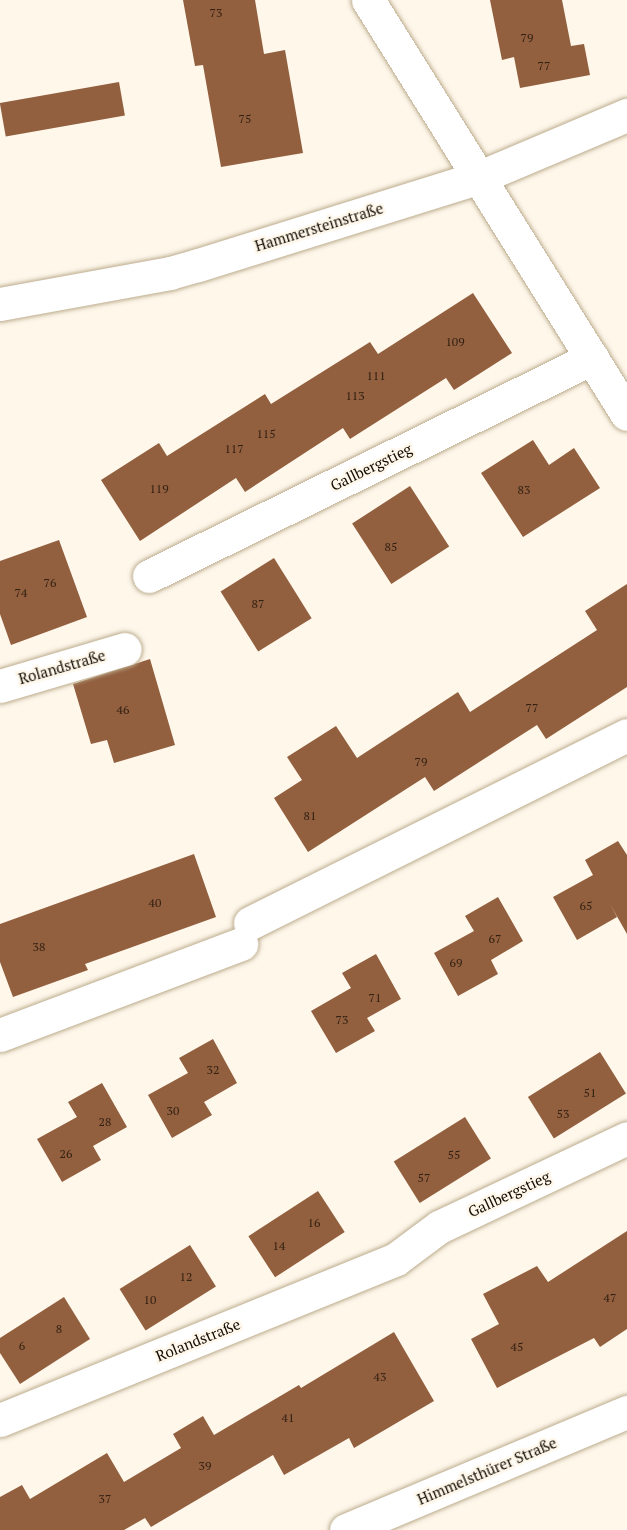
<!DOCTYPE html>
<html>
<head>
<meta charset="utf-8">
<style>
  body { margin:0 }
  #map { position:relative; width:627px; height:1530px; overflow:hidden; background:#fef7ea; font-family:"PT Serif",serif }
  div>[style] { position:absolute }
  .building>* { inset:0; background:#925f3f; transform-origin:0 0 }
  .roads { filter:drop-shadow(0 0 2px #bcac8e) drop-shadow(0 0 2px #bcac8e) }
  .minor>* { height:33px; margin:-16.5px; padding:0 16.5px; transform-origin:16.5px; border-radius:16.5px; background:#fff }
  span { translate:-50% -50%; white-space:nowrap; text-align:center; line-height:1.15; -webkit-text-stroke:5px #fef7ea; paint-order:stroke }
  .number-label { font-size:12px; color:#322112 }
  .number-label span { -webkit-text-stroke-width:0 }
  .street-label { font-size:15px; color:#120c03 }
</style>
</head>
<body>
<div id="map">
  <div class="building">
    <i style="clip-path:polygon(183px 0,255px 0,264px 54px,285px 50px,303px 153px,221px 167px,203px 65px,195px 66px)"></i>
    <i style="clip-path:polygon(490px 0,562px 0,571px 46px,584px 44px,590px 75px,520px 88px,514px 57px,502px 60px)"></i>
    <i style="left:119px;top:82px;width:34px;height:121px;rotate:80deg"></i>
    <i style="clip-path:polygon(473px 293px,512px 353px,454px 390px,446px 378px,350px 439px,343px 428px,245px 492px,236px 478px,140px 541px,101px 480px,159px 443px,167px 456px,265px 394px,271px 404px,370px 342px,378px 354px)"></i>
    <i style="clip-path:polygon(533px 440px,549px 465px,574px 448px,600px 488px,523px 537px,481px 473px)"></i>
    <i style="left:410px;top:486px;width:72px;height:69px;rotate:57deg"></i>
    <i style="clip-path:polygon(59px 540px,87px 617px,11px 645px,0 614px,0 561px)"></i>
    <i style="left:274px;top:558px;width:71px;height:63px;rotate:58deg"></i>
    <i style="clip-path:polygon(627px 584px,627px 687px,546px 739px,537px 725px,434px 791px,425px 777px,308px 852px,274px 798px,302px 780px,287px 757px,336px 726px,357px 758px,458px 692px,470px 712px,597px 630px,585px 611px)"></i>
    <i style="clip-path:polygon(150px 659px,175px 745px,114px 763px,107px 740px,91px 744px,73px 684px)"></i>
    <i style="clip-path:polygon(618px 841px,627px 855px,627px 934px,610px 904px,617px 917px,577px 940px,553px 897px,593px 875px,585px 860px)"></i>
    <i style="clip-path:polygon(194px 854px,216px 917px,85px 964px,88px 970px,13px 997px,0 962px,0 924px)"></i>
    <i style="clip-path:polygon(498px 897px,523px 941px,491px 960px,498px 974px,458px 996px,434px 953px,474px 931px,465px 916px)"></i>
    <i style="clip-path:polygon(376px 954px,401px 999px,367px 1018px,375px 1031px,336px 1053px,311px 1011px,351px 988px,342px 973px)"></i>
    <i style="clip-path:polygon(213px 1039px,237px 1083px,204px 1102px,212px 1115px,172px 1138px,148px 1095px,188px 1073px,179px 1058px)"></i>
    <i style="left:600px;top:1052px;width:49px;height:85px;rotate:58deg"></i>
    <i style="clip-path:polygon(102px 1083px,127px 1127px,93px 1146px,101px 1160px,62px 1182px,37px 1139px,77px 1117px,68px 1102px)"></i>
    <i style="left:465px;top:1117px;width:49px;height:84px;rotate:58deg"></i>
    <i style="left:318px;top:1191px;width:49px;height:83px;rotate:57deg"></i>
    <i style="clip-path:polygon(627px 1231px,627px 1329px,600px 1347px,594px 1338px,497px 1388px,471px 1339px,499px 1324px,483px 1294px,537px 1266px,548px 1282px)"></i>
    <i style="left:190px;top:1245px;width:49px;height:83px;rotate:58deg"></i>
    <i style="clip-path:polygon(64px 1297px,90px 1339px,20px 1384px,0 1353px,0 1338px)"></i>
    <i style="clip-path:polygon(394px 1332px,434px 1401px,354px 1448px,349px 1438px,284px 1475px,273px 1455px,151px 1527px,145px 1518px,124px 1530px,0 1530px,0 1497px,22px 1485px,30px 1499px,107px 1453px,124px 1482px,181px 1448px,173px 1434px,203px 1416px,214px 1435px,299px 1385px,301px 1388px)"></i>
  </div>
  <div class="roads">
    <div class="minor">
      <i style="left:368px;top:0;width:488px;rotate:58deg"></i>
      <i style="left:0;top:304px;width:173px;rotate:-10.3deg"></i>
      <i style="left:170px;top:273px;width:29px;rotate:-16deg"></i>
      <i style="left:198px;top:265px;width:295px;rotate:-17.3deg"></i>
      <i style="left:480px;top:177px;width:160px;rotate:-22.9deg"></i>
      <i style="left:149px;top:576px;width:494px;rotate:-26.2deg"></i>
      <i style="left:0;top:686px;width:130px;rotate:-16.5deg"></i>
      <i style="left:250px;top:923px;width:421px;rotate:-26.5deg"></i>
      <i style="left:0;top:1035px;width:258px;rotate:-20.7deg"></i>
      <i style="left:0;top:1420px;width:427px;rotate:-22.1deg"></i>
      <i style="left:396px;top:1259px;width:54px;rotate:-36.7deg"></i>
      <i style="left:439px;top:1227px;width:208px;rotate:-25.3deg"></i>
      <i style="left:346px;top:1530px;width:305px;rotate:-22.8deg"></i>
    </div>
  </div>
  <div class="number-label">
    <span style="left:216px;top:13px">73</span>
    <span style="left:527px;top:38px">79</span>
    <span style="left:544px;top:66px">77</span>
    <span style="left:245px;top:119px">75</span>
    <span style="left:455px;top:342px">109</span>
    <span style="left:376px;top:376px">111</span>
    <span style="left:355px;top:396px">113</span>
    <span style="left:266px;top:434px">115</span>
    <span style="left:234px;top:449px">117</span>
    <span style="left:159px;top:489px">119</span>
    <span style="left:524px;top:490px">83</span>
    <span style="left:391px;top:547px">85</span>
    <span style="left:50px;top:583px">76</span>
    <span style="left:21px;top:593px">74</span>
    <span style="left:258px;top:604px">87</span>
    <span style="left:532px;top:708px">77</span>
    <span style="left:123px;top:710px">46</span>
    <span style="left:421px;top:762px">79</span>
    <span style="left:310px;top:816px">81</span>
    <span style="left:155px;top:903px">40</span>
    <span style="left:586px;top:906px">65</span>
    <span style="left:495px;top:939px">67</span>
    <span style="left:39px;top:947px">38</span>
    <span style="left:456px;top:963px">69</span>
    <span style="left:375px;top:998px">71</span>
    <span style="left:342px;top:1020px">73</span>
    <span style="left:213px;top:1070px">32</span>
    <span style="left:590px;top:1093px">51</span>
    <span style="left:173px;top:1111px">30</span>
    <span style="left:563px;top:1114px">53</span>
    <span style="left:105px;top:1122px">28</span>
    <span style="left:66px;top:1154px">26</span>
    <span style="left:454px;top:1155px">55</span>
    <span style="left:424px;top:1178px">57</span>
    <span style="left:314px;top:1223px">16</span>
    <span style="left:279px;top:1246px">14</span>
    <span style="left:186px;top:1277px">12</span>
    <span style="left:610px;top:1298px">47</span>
    <span style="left:150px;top:1300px">10</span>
    <span style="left:59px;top:1329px">8</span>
    <span style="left:22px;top:1346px">6</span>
    <span style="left:517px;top:1347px">45</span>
    <span style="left:380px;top:1377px">43</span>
    <span style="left:288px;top:1418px">41</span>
    <span style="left:205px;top:1466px">39</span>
    <span style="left:105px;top:1499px">37</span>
  </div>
  <div class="street-label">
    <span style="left:319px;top:227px;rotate:-17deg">Hammersteinstraße</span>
    <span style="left:371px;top:467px;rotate:-26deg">Gallbergstieg</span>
    <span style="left:62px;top:667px;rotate:-16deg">Rolandstraße</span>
    <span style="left:509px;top:1194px;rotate:-25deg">Gallbergstieg</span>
    <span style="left:198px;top:1340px;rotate:-22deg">Rolandstraße</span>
    <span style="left:487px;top:1471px;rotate:-23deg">Himmelsthürer Straße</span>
  </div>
</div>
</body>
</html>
